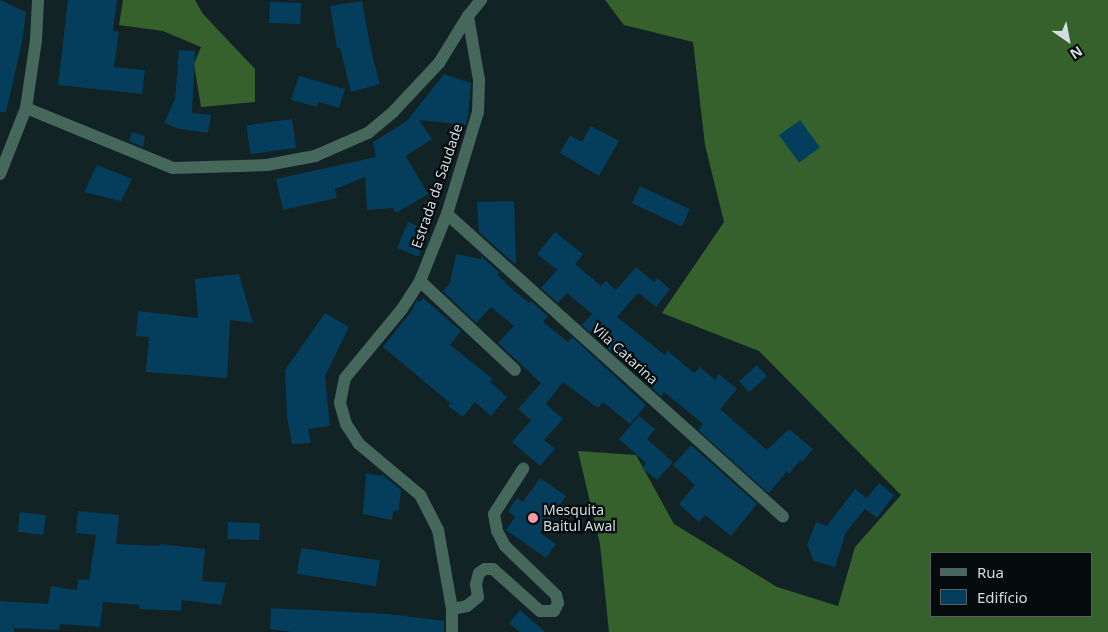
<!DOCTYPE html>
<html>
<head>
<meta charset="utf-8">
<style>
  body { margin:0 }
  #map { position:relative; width:1108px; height:632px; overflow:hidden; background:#112325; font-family:"Noto Sans",sans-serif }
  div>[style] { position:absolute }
  .forest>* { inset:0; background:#36612c }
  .building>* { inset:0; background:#053d5c; transform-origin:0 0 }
  .minor>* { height:12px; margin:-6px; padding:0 6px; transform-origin:6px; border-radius:6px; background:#45675c }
  .dots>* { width:14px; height:14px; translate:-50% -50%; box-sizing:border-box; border:2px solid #050b0c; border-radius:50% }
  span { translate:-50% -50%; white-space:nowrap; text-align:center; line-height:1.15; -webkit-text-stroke:4.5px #050b0c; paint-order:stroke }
  .street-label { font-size:14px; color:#d2dddf }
  .poi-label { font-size:14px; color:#d2dddf }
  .left { translate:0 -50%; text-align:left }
  .legend { position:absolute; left:930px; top:552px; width:162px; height:65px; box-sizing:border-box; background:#050b0c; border:1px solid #575f60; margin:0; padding:6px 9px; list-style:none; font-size:15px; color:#d2dddf }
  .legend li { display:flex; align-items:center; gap:10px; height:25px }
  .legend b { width:25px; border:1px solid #575f60 }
  .north { position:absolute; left:1043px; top:15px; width:50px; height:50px; -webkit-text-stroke:4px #050b0c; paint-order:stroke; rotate:147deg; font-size:14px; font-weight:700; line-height:20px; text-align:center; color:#d2dddf }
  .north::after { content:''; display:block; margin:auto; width:18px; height:22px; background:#d2dddf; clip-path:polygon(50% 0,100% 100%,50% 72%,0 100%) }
</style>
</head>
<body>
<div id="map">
  <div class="forest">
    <i style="clip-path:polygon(123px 0,195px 0,203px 14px,255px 69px,255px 102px,201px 107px,194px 64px,201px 47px,163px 31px,119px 25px)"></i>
    <i style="clip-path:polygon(evenodd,605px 0,1108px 0,1108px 632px,609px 632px,600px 544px,578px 451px,636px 455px,674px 524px,777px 587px,838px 606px,855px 547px,901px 495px,759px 351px,662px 313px,724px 222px,705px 145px,693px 42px,624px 25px,605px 0,932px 553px,1092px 553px,1092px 616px,932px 616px,932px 553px)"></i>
  </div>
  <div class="building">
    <i style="clip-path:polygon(0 0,26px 12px,22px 43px,6px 112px,0 112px)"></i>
    <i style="clip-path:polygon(68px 0,117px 0,113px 31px,119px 32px,114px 67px,145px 70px,142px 94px,58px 85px)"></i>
    <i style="clip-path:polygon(362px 1px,371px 50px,380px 84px,351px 92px,340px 48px,337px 48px,330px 6px)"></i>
    <i style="left:270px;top:2px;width:31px;height:21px;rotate:2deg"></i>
    <i style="clip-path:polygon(179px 50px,195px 51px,192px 113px,211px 115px,208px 133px,180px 129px,164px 123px,175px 99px)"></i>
    <i style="clip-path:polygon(444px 74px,471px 83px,468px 116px,466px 125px,419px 120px,432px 139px,406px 156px,428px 194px,396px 213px,393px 208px,367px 210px,365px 177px,335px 189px,337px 198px,283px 210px,276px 179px,376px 157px,373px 142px,407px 121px)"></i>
    <i style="clip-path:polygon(299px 76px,345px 89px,339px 108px,319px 102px,317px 107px,291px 100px)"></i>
    <i style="left:292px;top:119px;width:29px;height:46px;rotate:82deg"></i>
    <i style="left:800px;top:120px;width:34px;height:26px;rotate:54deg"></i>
    <i style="clip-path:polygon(591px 126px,619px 141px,599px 176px,560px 153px,570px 135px,582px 142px)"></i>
    <i style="clip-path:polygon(132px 132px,145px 136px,143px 147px,129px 141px)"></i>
    <i style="clip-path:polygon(97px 165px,132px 179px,121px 201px,84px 192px)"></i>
    <i style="left:640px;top:186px;width:55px;height:19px;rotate:25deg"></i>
    <i style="clip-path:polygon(514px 201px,516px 263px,515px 264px,479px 232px,477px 202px)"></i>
    <i style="left:408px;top:222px;width:23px;height:28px;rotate:23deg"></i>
    <i style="clip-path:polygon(555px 232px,583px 254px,575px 264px,601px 286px,606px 281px,616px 290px,636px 267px,654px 282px,657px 278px,670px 289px,656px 307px,640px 294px,637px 294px,617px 317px,665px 355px,668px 351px,694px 373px,700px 367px,715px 380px,719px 374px,737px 389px,720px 409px,767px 450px,789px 429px,813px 449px,802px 462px,800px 460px,789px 474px,787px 471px,769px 493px,767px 492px,698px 430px,703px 424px,664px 392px,661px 396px,582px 325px,592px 314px,567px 293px,558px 303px,541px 288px,557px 270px,537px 254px)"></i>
    <i style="clip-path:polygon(456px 254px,481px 259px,481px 256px,500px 273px,497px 274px,513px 290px,529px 303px,531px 301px,548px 316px,543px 322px,568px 342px,572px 337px,646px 405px,630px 424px,603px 402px,598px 408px,563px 382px,546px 404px,563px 419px,544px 440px,555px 449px,540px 466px,512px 442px,531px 420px,518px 409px,541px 383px,498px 343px,514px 326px,491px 307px,476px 323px,443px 291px,450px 283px)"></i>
    <i style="clip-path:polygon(239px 274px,253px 323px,230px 320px,227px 378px,146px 372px,149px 337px,136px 336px,138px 311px,198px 318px,195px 279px)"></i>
    <i style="clip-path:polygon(423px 298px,461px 331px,450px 345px,493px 379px,490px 382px,507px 397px,491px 416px,475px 402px,463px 417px,448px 406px,450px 403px,383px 347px,411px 312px,417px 300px,420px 302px)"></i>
    <i style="clip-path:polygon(325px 313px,349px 327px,325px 376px,330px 426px,308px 429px,311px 443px,292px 444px,287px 417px,285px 370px)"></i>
    <i style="left:757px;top:365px;width:15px;height:24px;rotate:48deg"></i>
    <i style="clip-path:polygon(639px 416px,655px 429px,647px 439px,673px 462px,657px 480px,642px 468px,646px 463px,619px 439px)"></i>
    <i style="clip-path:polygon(691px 445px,757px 504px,731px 536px,705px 515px,699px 522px,679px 504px,695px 485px,673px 465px)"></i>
    <i style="clip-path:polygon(366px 473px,381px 476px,382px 474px,401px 490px,399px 510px,393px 512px,392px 520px,363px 514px)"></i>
    <i style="clip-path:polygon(540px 478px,566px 496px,540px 533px,556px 544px,546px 558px,506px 530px,515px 517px,508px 511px,517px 498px,523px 502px)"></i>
    <i style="clip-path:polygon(879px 483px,894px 495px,877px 518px,865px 509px,846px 532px,835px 567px,814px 561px,807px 545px,816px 522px,827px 526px,855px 489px,867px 498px)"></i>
    <i style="clip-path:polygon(78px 511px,119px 515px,116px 544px,160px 546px,160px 544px,205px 549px,202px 581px,226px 583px,221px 605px,182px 600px,181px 611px,139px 609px,140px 605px,103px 602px,100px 627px,60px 624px,59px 630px,14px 628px,14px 632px,0 632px,0 601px,48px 604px,51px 586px,77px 590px,78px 579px,89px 580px,96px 535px,76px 533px)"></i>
    <i style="left:20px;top:512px;width:26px;height:20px;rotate:7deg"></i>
    <i style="left:228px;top:522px;width:32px;height:17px;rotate:2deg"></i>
    <i style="left:301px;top:548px;width:80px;height:26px;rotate:9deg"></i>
    <i style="clip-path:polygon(271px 608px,389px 614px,444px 621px,444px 632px,291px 632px,270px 629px)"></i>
    <i style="clip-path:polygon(520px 610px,545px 632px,520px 632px,509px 623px)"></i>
  </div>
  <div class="minor">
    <i style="left:26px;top:108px;width:159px;rotate:22.2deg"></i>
    <i style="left:173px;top:168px;width:94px;rotate:-1.8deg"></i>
    <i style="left:267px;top:165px;width:49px;rotate:-10.6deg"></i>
    <i style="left:315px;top:156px;width:58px;rotate:-23.5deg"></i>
    <i style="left:368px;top:133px;width:33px;rotate:-40deg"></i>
    <i style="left:393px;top:112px;width:67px;rotate:-46.8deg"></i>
    <i style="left:439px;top:63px;width:55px;rotate:-58.3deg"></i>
    <i style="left:468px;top:16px;width:21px;rotate:-51deg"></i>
    <i style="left:0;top:174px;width:71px;rotate:-68.5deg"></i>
    <i style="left:26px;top:108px;width:69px;rotate:-81.6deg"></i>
    <i style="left:36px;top:40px;width:40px;rotate:-87.1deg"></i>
    <i style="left:447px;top:214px;width:452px;rotate:42deg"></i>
    <i style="left:420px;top:281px;width:130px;rotate:43.1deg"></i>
    <i style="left:452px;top:609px;width:15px;rotate:-11deg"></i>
    <i style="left:467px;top:606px;width:14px;rotate:-39deg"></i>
    <i style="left:478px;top:597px;width:13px;rotate:-99deg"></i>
    <i style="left:476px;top:584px;width:11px;rotate:-75deg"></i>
    <i style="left:479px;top:573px;width:7px;rotate:-34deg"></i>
    <i style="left:485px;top:569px;width:8px"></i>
    <i style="left:493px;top:569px;width:63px;rotate:41.8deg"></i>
    <i style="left:540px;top:611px;width:14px"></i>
    <i style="left:554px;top:611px;width:9px;rotate:-63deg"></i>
    <i style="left:558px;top:603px;width:8px;rotate:-104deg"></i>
    <i style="left:556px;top:595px;width:71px;rotate:-136.1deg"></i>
    <i style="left:505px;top:546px;width:17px;rotate:-118deg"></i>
    <i style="left:497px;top:531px;width:17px;rotate:-100deg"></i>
    <i style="left:494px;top:514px;width:54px;rotate:-57.2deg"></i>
    <i style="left:452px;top:632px;width:23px;rotate:-90deg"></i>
    <i style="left:452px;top:609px;width:80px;rotate:-100deg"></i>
    <i style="left:438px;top:530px;width:39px;rotate:-117deg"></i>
    <i style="left:420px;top:495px;width:80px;rotate:-140.1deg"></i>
    <i style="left:359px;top:444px;width:24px;rotate:-123deg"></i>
    <i style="left:346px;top:424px;width:22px;rotate:-106deg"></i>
    <i style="left:340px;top:403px;width:25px;rotate:-79deg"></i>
    <i style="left:345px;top:378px;width:89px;rotate:-50.4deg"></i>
    <i style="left:402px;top:309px;width:33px;rotate:-57deg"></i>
    <i style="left:420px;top:281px;width:72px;rotate:-68.1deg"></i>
    <i style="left:447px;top:214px;width:107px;rotate:-73.1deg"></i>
    <i style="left:478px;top:112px;width:32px;rotate:-88deg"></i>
    <i style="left:479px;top:80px;width:65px;rotate:-99.8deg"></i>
  </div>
  <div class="dots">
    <i style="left:533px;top:518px;background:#f49aa3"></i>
  </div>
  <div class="street-label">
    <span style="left:437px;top:186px;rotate:-71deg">Estrada da Saudade</span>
    <span style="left:625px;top:354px;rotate:42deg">Vila Catarina</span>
  </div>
  <div class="poi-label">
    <span class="left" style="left:543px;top:518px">Mesquita<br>Baitul Awal</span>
  </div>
  <ul class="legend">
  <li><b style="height:6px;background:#45675c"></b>Rua</li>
  <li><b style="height:14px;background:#053d5c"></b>Edifício</li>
  </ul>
  <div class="north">N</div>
</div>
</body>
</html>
